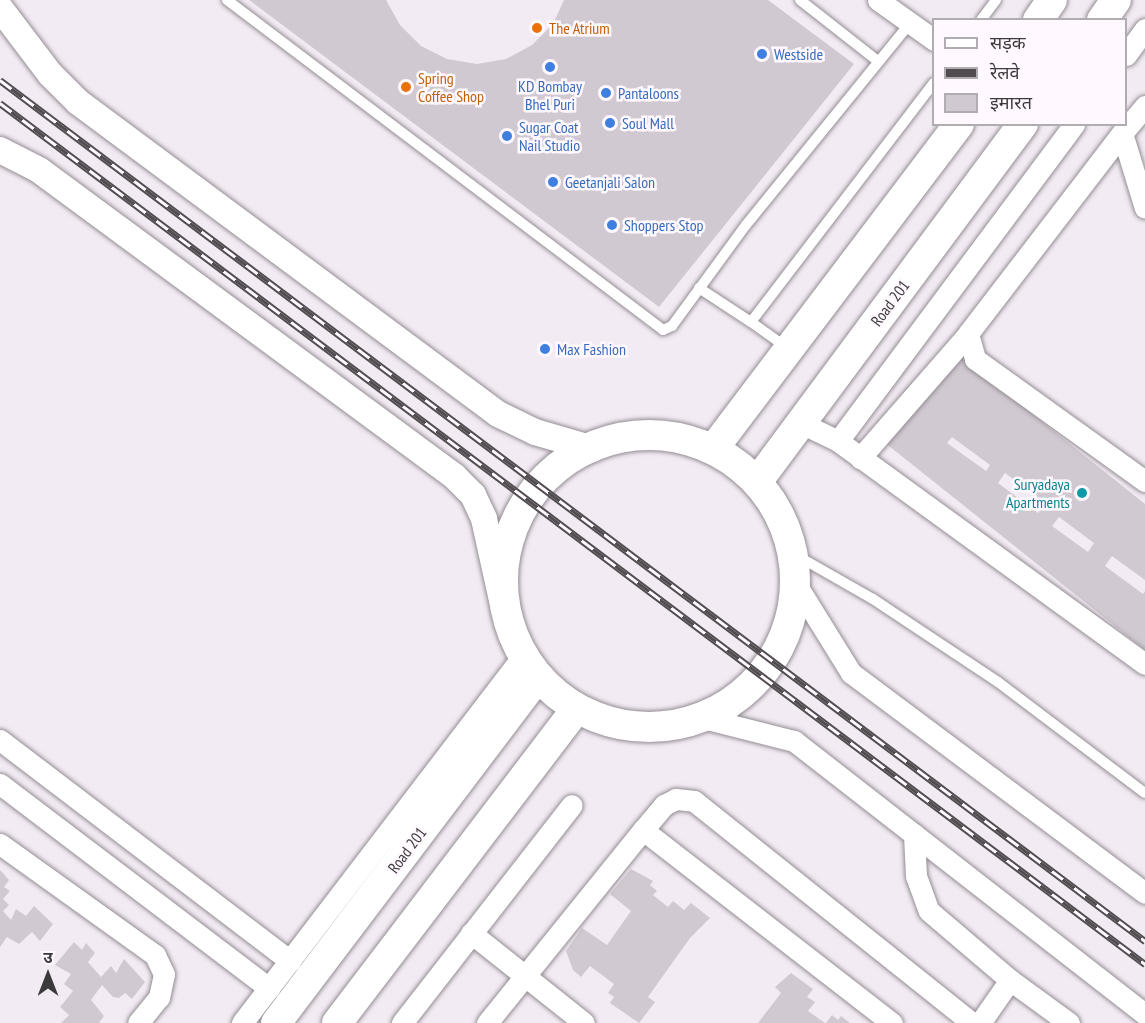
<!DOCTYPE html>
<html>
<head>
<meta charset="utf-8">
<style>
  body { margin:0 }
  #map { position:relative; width:1145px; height:1023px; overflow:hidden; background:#f3ebf3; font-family:"PT Sans Narrow","Noto Sans Devanagari",sans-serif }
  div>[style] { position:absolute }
  .building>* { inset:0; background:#d1c9d1 }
  .roads { filter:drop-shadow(0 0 2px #948d94) drop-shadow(0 0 2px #948d94) }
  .service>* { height:10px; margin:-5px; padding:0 5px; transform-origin:5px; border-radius:5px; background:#fff }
  .minor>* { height:21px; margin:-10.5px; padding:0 10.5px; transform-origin:10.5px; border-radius:10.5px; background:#fff }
  .tertiary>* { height:26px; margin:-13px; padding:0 13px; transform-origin:13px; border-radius:13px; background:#fff }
  .secondary>* { height:30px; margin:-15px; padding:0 15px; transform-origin:15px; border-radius:15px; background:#fff }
  .secondary>.ring { margin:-15px; padding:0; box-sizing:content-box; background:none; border:30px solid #fff; border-radius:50% }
  .rail>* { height:7px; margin-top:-3.5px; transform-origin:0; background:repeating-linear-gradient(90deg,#fff9ff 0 14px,#504c50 0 28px); box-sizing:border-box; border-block:2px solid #504c50 }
  .dots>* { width:16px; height:16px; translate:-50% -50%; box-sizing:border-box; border:3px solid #fff9ff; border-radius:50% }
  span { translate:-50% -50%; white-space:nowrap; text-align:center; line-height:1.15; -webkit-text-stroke:5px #fff9ff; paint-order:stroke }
  .food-label { font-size:16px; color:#c56008 }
  .left { translate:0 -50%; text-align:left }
  .shop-label { font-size:16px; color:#366cbe }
  .street-label { font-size:16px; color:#3c393c }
  .culture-label { font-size:16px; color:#0d838f }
  .right { translate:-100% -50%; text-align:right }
  .legend { position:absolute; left:932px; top:18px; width:195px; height:108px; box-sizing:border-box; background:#fff9ff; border:2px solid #b1acb1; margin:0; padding:8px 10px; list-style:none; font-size:18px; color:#3c393c }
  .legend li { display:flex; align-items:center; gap:12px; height:30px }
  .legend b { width:30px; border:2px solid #b1acb1 }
  .north { position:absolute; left:18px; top:945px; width:60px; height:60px; -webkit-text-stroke:4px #fff9ff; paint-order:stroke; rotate:0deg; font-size:16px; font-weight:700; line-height:24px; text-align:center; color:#3c393c }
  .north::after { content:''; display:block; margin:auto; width:21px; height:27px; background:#3c393c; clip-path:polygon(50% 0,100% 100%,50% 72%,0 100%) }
</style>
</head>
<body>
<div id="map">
  <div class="building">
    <i style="clip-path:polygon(249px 0,386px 0,400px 25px,421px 46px,447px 59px,477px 64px,506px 59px,532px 45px,553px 24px,564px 0,768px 0,854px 64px,659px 307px)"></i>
    <i style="clip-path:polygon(evenodd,956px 353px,1145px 504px,1145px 580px,1112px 556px,1105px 566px,1143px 594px,1145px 591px,1145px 650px,884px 442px,956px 353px,952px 437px,990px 465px,986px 471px,947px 443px,952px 437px,956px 353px,1005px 473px,1046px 503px,1038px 513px,998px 483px,1005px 473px,956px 353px,1059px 517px,1094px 543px,1088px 552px,1052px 526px,1059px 517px)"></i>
    <i style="clip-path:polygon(631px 869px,653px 881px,650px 885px,657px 891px,653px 895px,668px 907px,673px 901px,684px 910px,691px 903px,710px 918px,690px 938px,648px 997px,655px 1002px,639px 1023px,610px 1003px,614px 997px,608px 993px,614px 984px,590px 966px,581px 977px,573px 970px,566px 951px,582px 928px,607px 945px,631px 911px,610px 894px)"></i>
    <i style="clip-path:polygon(0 870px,9px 880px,4px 887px,10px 891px,3px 899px,9px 905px,3px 911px,11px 920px,16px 909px,26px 916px,34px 906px,53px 924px,40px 941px,32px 932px,19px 944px,7px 937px,0 947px)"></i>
    <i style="clip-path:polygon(74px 942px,82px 950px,86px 943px,95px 953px,88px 962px,101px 977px,111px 966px,116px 973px,124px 959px,145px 982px,132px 999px,125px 993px,119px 998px,113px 997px,102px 985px,91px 1000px,104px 1016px,99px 1023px,61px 1023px,69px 1015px,60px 1007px,73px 991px,64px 984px,71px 974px,55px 965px)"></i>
    <i style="clip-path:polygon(791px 973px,813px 989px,807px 997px,815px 1002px,808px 1011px,825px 1023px,758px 1023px,781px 993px,775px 987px)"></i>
    <i style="clip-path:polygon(832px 1015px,838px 1020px,841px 1016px,850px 1023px,826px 1023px)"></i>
  </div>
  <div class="roads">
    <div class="service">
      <i style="left:227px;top:0;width:547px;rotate:37.12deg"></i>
      <i style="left:663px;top:330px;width:10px;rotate:-24deg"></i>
      <i style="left:672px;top:326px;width:125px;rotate:-53.8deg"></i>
      <i style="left:746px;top:225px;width:260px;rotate:-50.9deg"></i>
      <i style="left:800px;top:0;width:100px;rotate:38.1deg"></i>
      <i style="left:981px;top:20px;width:25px;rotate:-53deg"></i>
      <i style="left:699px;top:288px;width:62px;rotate:33.2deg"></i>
      <i style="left:786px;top:347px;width:43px;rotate:-144.5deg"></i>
      <i style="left:751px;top:322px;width:301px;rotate:-52.6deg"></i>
      <i style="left:794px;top:554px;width:91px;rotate:29.7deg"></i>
      <i style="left:873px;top:599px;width:150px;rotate:33.6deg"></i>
      <i style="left:998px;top:682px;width:184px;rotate:37.1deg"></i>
    </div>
    <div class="minor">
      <i style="left:878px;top:0;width:69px;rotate:35.5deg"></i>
      <i style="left:1126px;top:55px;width:32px;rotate:-54deg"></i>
      <i style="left:1145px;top:106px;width:35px;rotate:130deg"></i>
      <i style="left:1122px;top:133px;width:78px;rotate:73deg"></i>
      <i style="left:1122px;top:133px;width:253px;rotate:127.5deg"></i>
      <i style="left:968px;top:334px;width:26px;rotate:74deg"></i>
      <i style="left:975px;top:359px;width:209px;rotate:35.7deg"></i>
      <i style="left:801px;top:423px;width:41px;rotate:25.9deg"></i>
      <i style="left:838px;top:441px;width:395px;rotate:-53.3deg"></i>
      <i style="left:838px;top:441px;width:379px;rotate:36deg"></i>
      <i style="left:860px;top:458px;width:164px;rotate:-48.9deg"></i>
      <i style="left:794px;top:581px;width:108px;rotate:58.2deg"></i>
      <i style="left:851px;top:673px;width:367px;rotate:36.8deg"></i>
      <i style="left:699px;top:717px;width:98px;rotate:14.2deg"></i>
      <i style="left:794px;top:741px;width:445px;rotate:37.9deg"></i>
      <i style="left:0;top:740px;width:365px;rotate:37.3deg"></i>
      <i style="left:0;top:784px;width:338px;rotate:37.2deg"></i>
      <i style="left:643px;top:830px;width:33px;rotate:-50deg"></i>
      <i style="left:664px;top:805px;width:13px;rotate:-27deg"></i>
      <i style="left:676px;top:799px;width:18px;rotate:6deg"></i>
      <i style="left:694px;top:801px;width:356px;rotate:38.6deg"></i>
      <i style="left:914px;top:834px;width:42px;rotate:87.3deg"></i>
      <i style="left:916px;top:876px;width:37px;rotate:70deg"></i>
      <i style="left:929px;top:911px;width:106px;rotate:40.4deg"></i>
      <i style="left:1010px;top:980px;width:73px;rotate:36.1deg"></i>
      <i style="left:0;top:844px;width:191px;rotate:35.6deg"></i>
      <i style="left:155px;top:955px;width:21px;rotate:65deg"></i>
      <i style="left:164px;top:974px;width:24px;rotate:102deg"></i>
      <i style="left:159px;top:997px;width:33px;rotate:129deg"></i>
      <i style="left:471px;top:933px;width:144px;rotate:38.5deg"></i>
      <i style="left:242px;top:1023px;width:461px;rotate:-52.6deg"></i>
      <i style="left:402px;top:1023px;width:276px;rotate:-52.1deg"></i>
      <i style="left:487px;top:1023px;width:248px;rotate:-51.1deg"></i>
      <i style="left:643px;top:830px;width:315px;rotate:37.8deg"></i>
      <i style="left:980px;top:1023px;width:52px;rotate:-55.1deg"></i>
    </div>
    <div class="tertiary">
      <i style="left:0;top:8px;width:83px;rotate:52.9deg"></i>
      <i style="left:50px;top:74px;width:40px;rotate:45deg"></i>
      <i style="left:78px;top:102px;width:523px;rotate:36.61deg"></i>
      <i style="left:498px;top:414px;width:41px;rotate:25.9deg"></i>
      <i style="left:535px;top:432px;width:60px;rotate:16.3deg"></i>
      <i style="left:0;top:150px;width:44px;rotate:27.1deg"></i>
      <i style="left:39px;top:170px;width:516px;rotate:36.4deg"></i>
      <i style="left:454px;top:476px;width:27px;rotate:45deg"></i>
      <i style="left:473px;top:495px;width:26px;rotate:65deg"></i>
      <i style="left:484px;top:519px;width:92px;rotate:77.5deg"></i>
    </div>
    <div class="secondary">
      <i style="left:1038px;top:20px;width:24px;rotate:-55deg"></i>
      <i style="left:1102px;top:20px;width:24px;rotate:-55deg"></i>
      <i class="ring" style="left:503px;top:435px;width:262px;height:262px"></i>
      <i style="left:714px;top:448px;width:406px;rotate:-52.9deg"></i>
      <i style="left:757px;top:482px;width:446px;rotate:-53.4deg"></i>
      <i style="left:276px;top:1023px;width:433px;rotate:-52.9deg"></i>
      <i style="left:337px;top:1023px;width:395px;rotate:-52.7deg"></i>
    </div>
  </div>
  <div class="rail">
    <i style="left:0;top:80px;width:1433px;rotate:36.94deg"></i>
    <i style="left:0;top:103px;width:1433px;rotate:36.94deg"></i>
  </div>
  <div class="dots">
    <i style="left:537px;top:28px;background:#e8710a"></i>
    <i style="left:762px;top:54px;background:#3f7fe0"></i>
    <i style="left:550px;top:67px;background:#3f7fe0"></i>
    <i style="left:406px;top:87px;background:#e8710a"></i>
    <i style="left:606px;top:93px;background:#3f7fe0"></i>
    <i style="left:610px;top:123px;background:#3f7fe0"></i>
    <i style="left:507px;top:136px;background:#3f7fe0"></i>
    <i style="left:553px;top:182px;background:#3f7fe0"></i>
    <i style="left:612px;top:225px;background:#3f7fe0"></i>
    <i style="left:545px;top:349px;background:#3f7fe0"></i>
    <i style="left:1082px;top:493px;background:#0f9aa8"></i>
  </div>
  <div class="food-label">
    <span class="left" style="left:549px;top:28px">The Atrium</span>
    <span class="left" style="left:418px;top:87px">Spring<br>Coffee Shop</span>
  </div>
  <div class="shop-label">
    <span class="left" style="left:774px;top:54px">Westside</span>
    <span style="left:550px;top:95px">KD Bombay<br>Bhel Puri</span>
    <span class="left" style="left:618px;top:93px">Pantaloons</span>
    <span class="left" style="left:622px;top:123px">Soul Mall</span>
    <span class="left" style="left:519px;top:136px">Sugar Coat<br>Nail Studio</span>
    <span class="left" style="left:565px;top:182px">Geetanjali Salon</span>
    <span class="left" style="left:624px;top:225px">Shoppers Stop</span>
    <span class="left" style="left:557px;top:349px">Max Fashion</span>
  </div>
  <div class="street-label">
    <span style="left:890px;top:303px;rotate:-53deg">Road 201</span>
    <span style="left:407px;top:850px;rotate:-53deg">Road 201</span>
  </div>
  <div class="culture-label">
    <span class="right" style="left:1070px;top:493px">Suryadaya<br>Apartments</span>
  </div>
  <ul class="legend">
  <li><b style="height:8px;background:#fff"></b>सड़क</li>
  <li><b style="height:8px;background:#504c50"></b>रेलवे</li>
  <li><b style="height:16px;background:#d1c9d1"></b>इमारत</li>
  </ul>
  <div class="north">उ</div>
</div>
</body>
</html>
